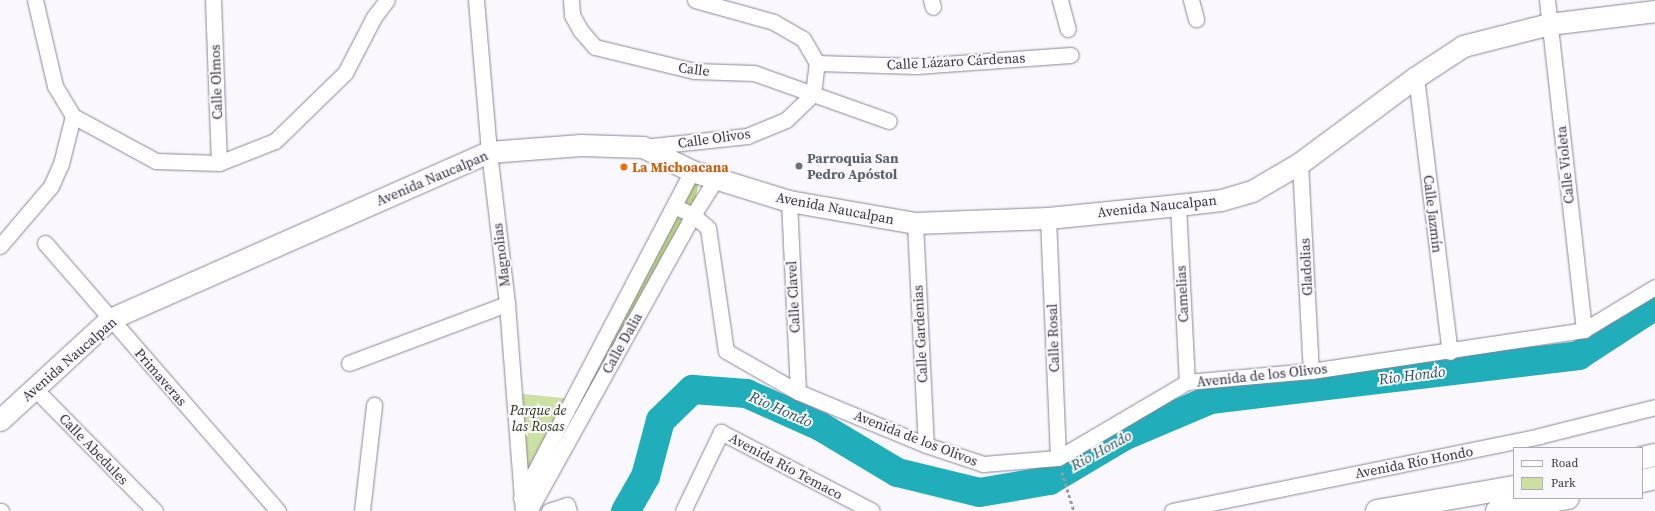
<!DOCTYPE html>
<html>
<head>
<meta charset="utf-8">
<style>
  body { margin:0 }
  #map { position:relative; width:1655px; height:511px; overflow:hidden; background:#faf8fe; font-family:"Source Serif 4",serif }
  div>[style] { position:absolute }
  .green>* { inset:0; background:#cae1a2 }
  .forest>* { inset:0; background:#bad684 }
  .river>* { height:29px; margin:-14.5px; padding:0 14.5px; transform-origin:14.5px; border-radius:14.5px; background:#20aebb }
  .path>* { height:2.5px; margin-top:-1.25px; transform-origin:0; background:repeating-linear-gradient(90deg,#9c9aa2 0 3px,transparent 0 6px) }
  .roads { filter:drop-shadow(0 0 1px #8b849b) drop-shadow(0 0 1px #8b849b) }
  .street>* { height:15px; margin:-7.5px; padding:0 7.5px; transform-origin:7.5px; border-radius:7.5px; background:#fff }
  .secondary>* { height:21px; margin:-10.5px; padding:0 10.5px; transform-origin:10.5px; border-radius:10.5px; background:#fff }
  .primary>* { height:22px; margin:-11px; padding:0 11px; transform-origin:11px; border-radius:11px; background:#fff }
  .dots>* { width:11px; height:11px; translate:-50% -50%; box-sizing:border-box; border:2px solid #faf8fe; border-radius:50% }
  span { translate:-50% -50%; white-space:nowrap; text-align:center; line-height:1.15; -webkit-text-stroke:4px #faf8fe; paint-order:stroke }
  .street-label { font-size:14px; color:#393740 }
  .worship-label { font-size:14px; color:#5b616d; font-weight:700 }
  .left { translate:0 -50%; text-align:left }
  .food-label { font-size:14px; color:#c56008; font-weight:700 }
  .park-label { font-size:14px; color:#2b3613; font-style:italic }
  .water-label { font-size:15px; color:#21575c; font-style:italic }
  .legend { position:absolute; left:1513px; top:447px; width:130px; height:52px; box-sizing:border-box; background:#faf8fe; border:1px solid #adabb2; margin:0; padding:5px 7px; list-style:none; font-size:12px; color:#393740 }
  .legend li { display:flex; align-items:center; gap:8px; height:20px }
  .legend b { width:20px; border:1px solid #adabb2 }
</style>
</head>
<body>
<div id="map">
  <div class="green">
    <i style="clip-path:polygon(514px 393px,573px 399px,521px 498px)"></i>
  </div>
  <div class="forest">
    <i style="clip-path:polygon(701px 171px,692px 216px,529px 511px,573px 399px,672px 213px)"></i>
  </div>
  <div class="river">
    <i style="left:625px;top:511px;width:40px;rotate:-60.3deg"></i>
    <i style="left:645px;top:476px;width:58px;rotate:-75deg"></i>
    <i style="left:660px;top:420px;width:45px;rotate:-44.1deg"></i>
    <i style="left:692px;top:389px;width:54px;rotate:4.2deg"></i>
    <i style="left:746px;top:393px;width:81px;rotate:24deg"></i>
    <i style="left:820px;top:426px;width:90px;rotate:30.9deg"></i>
    <i style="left:897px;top:472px;width:84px;rotate:13.7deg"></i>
    <i style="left:979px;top:492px;width:71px;rotate:-9.7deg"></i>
    <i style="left:1049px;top:480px;width:86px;rotate:-30.7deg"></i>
    <i style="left:1123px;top:436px;width:95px;rotate:-23deg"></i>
    <i style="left:1210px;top:399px;width:371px;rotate:-6.8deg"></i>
    <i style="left:1578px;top:355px;width:92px;rotate:-33deg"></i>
  </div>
  <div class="path">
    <i style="left:1062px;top:472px;width:41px;rotate:72.9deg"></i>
  </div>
  <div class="roads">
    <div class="street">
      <i style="left:35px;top:0;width:88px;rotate:76.9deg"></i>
      <i style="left:55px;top:86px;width:35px;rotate:59deg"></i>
      <i style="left:73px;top:116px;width:94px;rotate:28.5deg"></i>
      <i style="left:156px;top:161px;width:63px;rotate:1.8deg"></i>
      <i style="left:219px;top:163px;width:60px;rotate:-21.4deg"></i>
      <i style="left:275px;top:141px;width:98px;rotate:-44.2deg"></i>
      <i style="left:345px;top:73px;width:63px;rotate:-62.6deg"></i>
      <i style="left:374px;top:17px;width:21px;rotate:-53deg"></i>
      <i style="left:213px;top:0;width:163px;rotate:87.9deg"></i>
      <i style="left:476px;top:0;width:153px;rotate:85.1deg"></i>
      <i style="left:489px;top:152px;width:153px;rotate:83.2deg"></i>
      <i style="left:507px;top:304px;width:208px;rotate:85.6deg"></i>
      <i style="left:571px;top:0;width:15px;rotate:86deg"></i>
      <i style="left:572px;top:15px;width:18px;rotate:61deg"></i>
      <i style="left:581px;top:31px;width:21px;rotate:49deg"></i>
      <i style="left:595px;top:47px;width:102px;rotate:13.6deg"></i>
      <i style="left:694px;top:71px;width:60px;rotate:1.9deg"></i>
      <i style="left:754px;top:73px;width:143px;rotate:19.6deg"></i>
      <i style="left:931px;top:0;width:7px;rotate:74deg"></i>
      <i style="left:1060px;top:0;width:30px;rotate:75deg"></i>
      <i style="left:1191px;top:0;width:20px;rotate:75deg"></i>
      <i style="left:1547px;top:0;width:332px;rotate:83.6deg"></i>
      <i style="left:817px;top:63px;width:99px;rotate:1.7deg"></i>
      <i style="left:916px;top:66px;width:155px;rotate:-4.1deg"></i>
      <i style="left:1416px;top:77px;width:277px;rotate:83deg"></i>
      <i style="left:643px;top:147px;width:105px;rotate:-6deg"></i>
      <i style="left:747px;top:136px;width:42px;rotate:-22.3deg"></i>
      <i style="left:786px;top:120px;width:37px;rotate:-44deg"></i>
      <i style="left:813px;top:94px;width:31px;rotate:-83deg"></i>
      <i style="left:817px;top:63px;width:28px;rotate:-120deg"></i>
      <i style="left:803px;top:39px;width:34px;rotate:-150deg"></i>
      <i style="left:774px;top:22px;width:82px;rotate:-164.4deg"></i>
      <i style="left:1300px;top:163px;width:208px;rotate:87deg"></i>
      <i style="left:789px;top:201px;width:191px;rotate:87.3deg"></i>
      <i style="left:1178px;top:205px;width:177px;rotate:87.1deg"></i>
      <i style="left:676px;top:207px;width:19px;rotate:25deg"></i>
      <i style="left:693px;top:215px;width:20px;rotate:41deg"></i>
      <i style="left:708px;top:228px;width:124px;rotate:81.7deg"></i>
      <i style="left:726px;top:351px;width:83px;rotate:29.7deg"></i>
      <i style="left:798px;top:392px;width:139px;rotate:22.5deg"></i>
      <i style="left:926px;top:445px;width:60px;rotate:18.4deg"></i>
      <i style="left:983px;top:464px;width:75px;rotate:-4.6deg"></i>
      <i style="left:1058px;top:458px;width:150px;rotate:-30.5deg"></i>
      <i style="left:1187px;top:382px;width:124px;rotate:-5.1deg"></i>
      <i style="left:1311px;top:371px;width:276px;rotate:-8.5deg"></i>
      <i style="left:1584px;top:330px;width:83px;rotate:-31.2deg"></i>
      <i style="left:1048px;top:218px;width:240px;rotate:87.6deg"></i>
      <i style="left:915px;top:223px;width:222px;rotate:87.2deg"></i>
      <i style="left:45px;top:243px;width:355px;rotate:49deg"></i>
      <i style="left:0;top:246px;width:79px;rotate:-49.6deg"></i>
      <i style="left:51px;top:186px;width:24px;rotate:-66deg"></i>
      <i style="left:61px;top:164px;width:49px;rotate:-76deg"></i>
      <i style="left:349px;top:363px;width:169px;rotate:-20.5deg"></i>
      <i style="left:33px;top:387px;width:174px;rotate:45.5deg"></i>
      <i style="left:521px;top:498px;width:369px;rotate:-62.4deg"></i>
      <i style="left:0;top:511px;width:1px"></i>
      <i style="left:362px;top:511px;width:107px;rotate:-83.5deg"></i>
      <i style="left:529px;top:511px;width:338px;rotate:-61deg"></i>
      <i style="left:693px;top:215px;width:45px;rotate:-57.7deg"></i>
      <i style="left:549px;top:511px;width:19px;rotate:-18deg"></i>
      <i style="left:567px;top:505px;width:6px;rotate:72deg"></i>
      <i style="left:683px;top:511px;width:88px;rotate:-64.3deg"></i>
      <i style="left:721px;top:432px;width:170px;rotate:27.6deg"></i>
      <i style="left:1172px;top:511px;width:375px;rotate:-11.5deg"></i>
      <i style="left:1539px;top:436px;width:120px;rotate:-14deg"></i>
    </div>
    <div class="secondary">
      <i style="left:0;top:420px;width:149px;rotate:-42.6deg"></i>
      <i style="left:110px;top:319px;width:414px;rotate:-23.8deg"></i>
      <i style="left:489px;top:152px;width:92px;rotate:-4.4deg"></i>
      <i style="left:581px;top:145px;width:62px;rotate:1.8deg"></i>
      <i style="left:643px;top:147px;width:55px;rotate:26.1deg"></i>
      <i style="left:692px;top:171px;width:102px;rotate:17.2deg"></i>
      <i style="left:789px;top:201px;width:128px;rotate:9.9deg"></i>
      <i style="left:915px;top:223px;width:133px;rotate:-2.2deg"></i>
      <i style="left:1048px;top:218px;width:131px;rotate:-5.7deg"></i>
      <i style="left:1178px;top:205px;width:43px;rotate:-6.6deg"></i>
      <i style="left:1221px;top:200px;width:32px;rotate:-16deg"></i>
      <i style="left:1252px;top:191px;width:56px;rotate:-30.3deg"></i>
      <i style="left:1300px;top:163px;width:144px;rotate:-36.6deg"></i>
      <i style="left:1416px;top:77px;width:56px;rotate:-33.4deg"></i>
      <i style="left:1463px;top:46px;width:89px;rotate:-14.3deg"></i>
      <i style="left:1549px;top:24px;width:107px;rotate:-7deg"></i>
    </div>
    <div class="primary">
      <i style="left:1642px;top:458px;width:13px;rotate:-13deg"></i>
      <i style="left:1642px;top:481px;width:13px;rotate:-13deg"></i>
      <i style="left:1377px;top:511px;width:139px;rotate:-9.9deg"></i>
      <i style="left:1497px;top:511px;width:72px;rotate:-10.4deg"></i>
    </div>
  </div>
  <div class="dots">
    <i style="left:799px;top:166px;background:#6b7280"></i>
    <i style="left:624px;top:167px;background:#e8710a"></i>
  </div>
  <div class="street-label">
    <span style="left:956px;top:61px;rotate:-3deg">Calle Lázaro Cárdenas</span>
    <span style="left:694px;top:69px;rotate:7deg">Calle</span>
    <span style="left:216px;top:82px;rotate:-92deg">Calle Olmos</span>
    <span style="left:714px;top:138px;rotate:-8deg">Calle Olivos</span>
    <span style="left:1565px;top:165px;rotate:-96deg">Calle Violeta</span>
    <span style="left:432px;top:178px;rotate:-23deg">Avenida Naucalpan</span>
    <span style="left:1157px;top:206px;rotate:-6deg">Avenida Naucalpan</span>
    <span style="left:835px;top:208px;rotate:11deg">Avenida Naucalpan</span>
    <span style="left:1433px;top:214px;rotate:83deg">Calle Jazmín</span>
    <span style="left:501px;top:255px;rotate:-97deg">Magnolias</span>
    <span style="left:1306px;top:267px;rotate:-93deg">Gladolias</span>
    <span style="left:1182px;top:294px;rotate:-93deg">Camelias</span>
    <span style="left:793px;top:297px;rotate:-93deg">Calle Clavel</span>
    <span style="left:920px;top:334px;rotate:-93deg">Calle Gardenias</span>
    <span style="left:1053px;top:338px;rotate:-92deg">Calle Rosal</span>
    <span style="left:622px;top:343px;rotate:-61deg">Calle Dalia</span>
    <span style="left:69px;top:359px;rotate:-41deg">Avenida Naucalpan</span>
    <span style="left:1262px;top:375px;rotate:-6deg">Avenida de los Olivos</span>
    <span style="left:161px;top:377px;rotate:49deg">Primaveras</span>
    <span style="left:916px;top:438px;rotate:21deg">Avenida de los Olivos</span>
    <span style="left:94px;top:449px;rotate:46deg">Calle Abedules</span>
    <span style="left:1414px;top:462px;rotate:-11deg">Avenida Río Hondo</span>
    <span style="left:786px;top:466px;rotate:28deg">Avenida Río Temaco</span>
  </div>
  <div class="worship-label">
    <span class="left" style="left:807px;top:166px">Parroquia San<br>Pedro Apóstol</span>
  </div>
  <div class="food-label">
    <span class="left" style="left:632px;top:167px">La Michoacana</span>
  </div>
  <div class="park-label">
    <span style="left:538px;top:418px">Parque de<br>las Rosas</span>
  </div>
  <div class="water-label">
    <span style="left:1412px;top:375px;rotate:-7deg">Rio Hondo</span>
    <span style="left:781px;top:409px;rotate:24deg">Rio Hondo</span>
    <span style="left:1101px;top:450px;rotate:-29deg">Rio Hondo</span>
  </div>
  <ul class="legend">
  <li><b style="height:5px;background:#fff"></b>Road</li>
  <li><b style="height:11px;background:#cae1a2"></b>Park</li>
  </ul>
</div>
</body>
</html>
